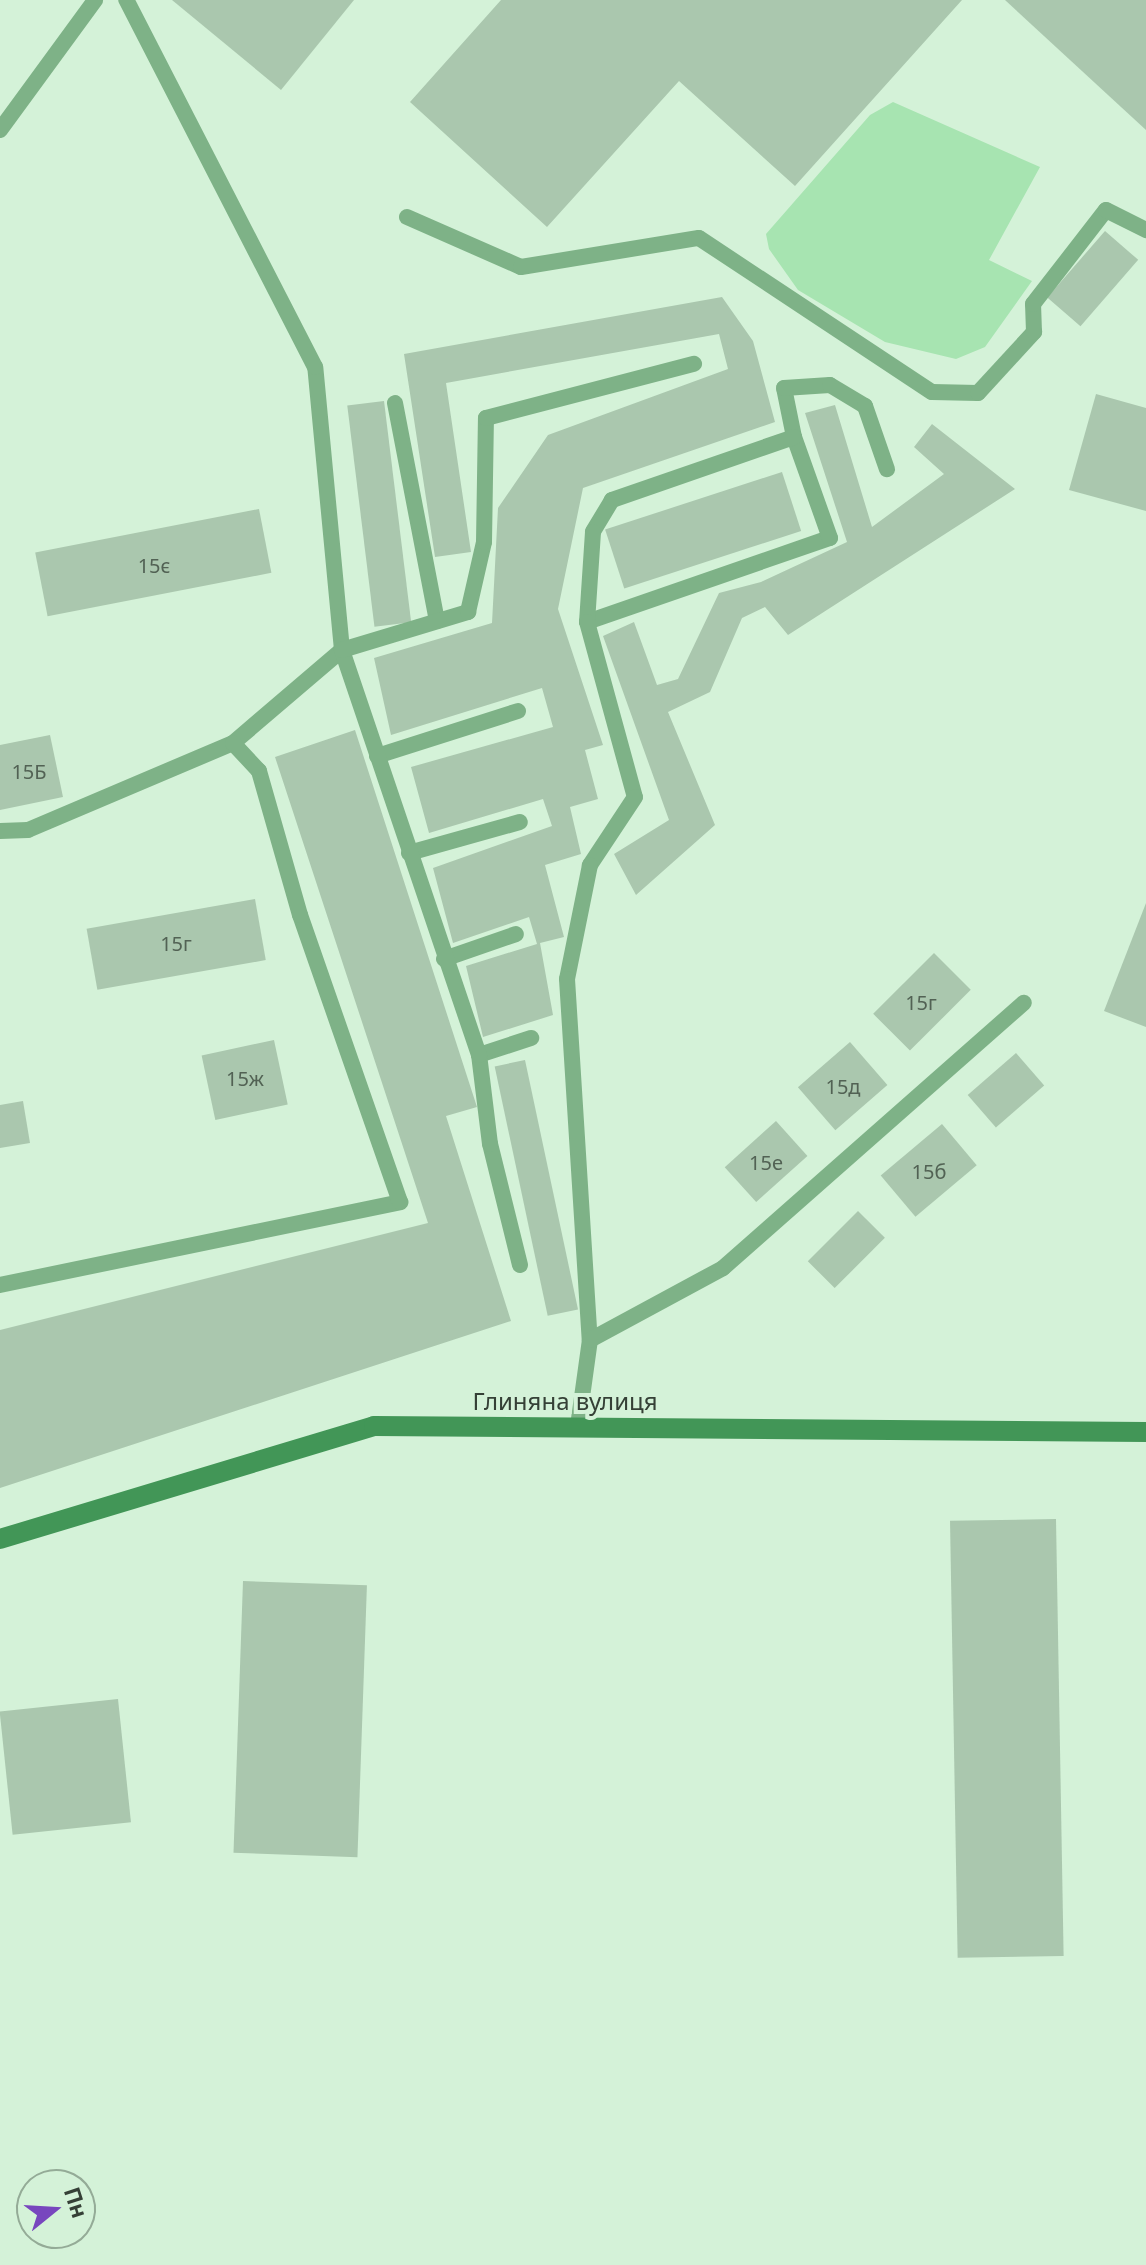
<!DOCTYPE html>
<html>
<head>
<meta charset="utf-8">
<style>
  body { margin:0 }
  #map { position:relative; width:1146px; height:2265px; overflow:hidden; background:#d4f2d8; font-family:"Noto Sans",sans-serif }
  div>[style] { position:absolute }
  .green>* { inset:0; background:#a7e4b1 }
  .building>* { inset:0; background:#aac7ae; transform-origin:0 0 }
  .lane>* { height:16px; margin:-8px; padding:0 8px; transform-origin:8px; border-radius:8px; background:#7eb287 }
  .secondary>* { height:20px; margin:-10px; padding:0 10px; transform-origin:10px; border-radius:10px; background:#429657 }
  span { translate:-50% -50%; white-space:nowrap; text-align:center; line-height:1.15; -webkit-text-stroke:8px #d4f2d8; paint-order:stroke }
  .number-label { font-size:20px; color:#526254 }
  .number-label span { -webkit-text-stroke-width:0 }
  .street-label { font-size:24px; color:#354036 }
  .north { position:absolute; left:16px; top:2169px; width:80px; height:80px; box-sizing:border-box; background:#d4f2d8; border:2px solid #94ab97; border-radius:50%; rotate:72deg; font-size:22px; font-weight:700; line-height:32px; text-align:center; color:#354036 }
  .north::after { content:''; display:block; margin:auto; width:28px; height:36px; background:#7846be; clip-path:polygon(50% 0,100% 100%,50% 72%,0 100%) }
</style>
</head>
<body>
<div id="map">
  <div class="green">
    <i style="clip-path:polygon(893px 102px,1040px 167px,989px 260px,1032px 281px,985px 347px,956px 359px,885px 342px,798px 290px,769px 249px,766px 234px,870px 115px)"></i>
  </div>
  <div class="building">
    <i style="clip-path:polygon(172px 0,354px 0,281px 90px)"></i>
    <i style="clip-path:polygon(501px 0,962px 0,795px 186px,679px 81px,547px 227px,410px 102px)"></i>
    <i style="clip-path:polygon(1005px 0,1146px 0,1146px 130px)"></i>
    <i style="left:1105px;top:231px;width:44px;height:88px;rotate:41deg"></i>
    <i style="clip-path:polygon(722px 297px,753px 341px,775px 422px,583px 488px,558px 609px,603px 745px,585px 750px,598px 799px,570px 807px,581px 854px,545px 865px,564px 937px,540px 943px,553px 1015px,483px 1037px,466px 966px,537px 944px,529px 917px,453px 943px,433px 868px,552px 826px,543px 799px,429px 833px,411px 767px,553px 727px,542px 688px,391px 735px,374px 658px,492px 623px,498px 508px,548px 435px,728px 369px,719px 334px,446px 383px,471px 552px,435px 557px,404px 354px)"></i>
    <i style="clip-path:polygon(1096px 394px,1146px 408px,1146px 511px,1069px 490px)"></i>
    <i style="left:384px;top:401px;width:223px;height:37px;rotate:83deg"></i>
    <i style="clip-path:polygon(835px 405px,872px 527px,944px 474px,914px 447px,932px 424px,1015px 489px,788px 635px,765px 607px,742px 618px,710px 692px,668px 712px,715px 825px,636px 895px,614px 854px,669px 820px,603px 636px,634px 622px,657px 685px,678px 679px,719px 593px,761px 582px,847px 542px,805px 413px)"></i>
    <i style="left:782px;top:472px;width:62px;height:186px;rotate:72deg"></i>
    <i style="left:259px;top:509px;width:65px;height:228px;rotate:79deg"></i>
    <i style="clip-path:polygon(355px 730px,477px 1107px,446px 1116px,511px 1321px,0 1488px,0 1330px,428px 1223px,275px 757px)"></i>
    <i style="clip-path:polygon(50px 735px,63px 797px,0 810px,0 745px)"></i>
    <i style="left:255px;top:899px;width:62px;height:171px;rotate:80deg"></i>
    <i style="clip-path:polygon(1146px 903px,1146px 1027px,1104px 1011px)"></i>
    <i style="left:934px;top:953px;width:52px;height:86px;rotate:45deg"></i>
    <i style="left:274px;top:1040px;width:66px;height:74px;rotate:78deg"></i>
    <i style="left:850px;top:1042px;width:57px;height:69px;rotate:49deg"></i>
    <i style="left:1016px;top:1053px;width:43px;height:64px;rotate:49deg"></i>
    <i style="left:525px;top:1060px;width:255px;height:31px;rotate:78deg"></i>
    <i style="clip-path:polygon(23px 1101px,30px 1143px,0 1148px,0 1105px)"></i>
    <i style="left:776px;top:1121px;width:47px;height:69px;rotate:48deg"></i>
    <i style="left:942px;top:1124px;width:54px;height:80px;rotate:50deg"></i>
    <i style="left:858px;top:1211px;width:38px;height:71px;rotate:45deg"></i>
    <i style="left:1056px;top:1519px;width:437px;height:106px;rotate:89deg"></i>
    <i style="left:243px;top:1581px;width:124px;height:272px;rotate:2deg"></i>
    <i style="left:118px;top:1699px;width:124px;height:119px;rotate:84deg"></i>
  </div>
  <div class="lane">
    <i style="left:0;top:130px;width:161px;rotate:-53.8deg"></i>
    <i style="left:407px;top:217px;width:124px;rotate:23.7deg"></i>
    <i style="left:521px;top:267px;width:180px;rotate:-9.3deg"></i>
    <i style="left:699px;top:238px;width:279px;rotate:33.5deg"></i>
    <i style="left:932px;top:392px;width:46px;rotate:1.2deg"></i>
    <i style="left:978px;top:393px;width:83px;rotate:-47.4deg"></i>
    <i style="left:1034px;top:332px;width:28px;rotate:-92deg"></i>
    <i style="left:1033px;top:304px;width:119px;rotate:-52.2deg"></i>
    <i style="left:1106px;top:210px;width:45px;rotate:26.6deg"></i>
    <i style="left:395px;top:403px;width:222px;rotate:79.1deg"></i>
    <i style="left:794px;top:437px;width:50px;rotate:-101.5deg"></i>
    <i style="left:784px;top:388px;width:46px;rotate:-3.7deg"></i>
    <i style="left:830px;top:385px;width:41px;rotate:31deg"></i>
    <i style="left:865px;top:406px;width:67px;rotate:70.8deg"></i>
    <i style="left:587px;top:622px;width:257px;rotate:-19.1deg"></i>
    <i style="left:830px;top:538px;width:107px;rotate:-109.6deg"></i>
    <i style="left:794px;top:437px;width:193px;rotate:160.9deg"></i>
    <i style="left:612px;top:500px;width:37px;rotate:121deg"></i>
    <i style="left:593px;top:532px;width:90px;rotate:93.8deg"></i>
    <i style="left:587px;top:622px;width:181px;rotate:74.7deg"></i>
    <i style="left:635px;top:797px;width:82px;rotate:123.5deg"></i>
    <i style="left:590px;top:865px;width:116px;rotate:101.4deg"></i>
    <i style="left:567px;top:979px;width:362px;rotate:86.4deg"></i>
    <i style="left:377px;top:756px;width:148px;rotate:-17.7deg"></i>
    <i style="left:0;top:831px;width:28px;rotate:-2deg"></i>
    <i style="left:28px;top:830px;width:223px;rotate:-23deg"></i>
    <i style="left:233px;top:743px;width:143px;rotate:-40.5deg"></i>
    <i style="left:342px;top:650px;width:284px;rotate:-95.4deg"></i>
    <i style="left:315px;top:367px;width:413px;rotate:-117.2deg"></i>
    <i style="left:409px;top:853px;width:115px;rotate:-15.6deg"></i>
    <i style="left:444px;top:959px;width:76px;rotate:-19.1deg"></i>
    <i style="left:479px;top:1055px;width:55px;rotate:-18.1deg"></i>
    <i style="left:520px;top:1265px;width:125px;rotate:-103.9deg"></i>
    <i style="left:490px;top:1144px;width:90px;rotate:-97deg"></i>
    <i style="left:479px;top:1055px;width:428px;rotate:-108.7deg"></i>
    <i style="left:342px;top:650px;width:132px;rotate:-16.8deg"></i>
    <i style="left:468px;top:612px;width:72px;rotate:-77.1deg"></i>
    <i style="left:484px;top:542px;width:124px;rotate:-89.1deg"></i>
    <i style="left:486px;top:418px;width:215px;rotate:-14.6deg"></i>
    <i style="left:0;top:1285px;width:409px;rotate:-11.7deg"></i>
    <i style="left:400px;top:1202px;width:304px;rotate:-109.2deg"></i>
    <i style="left:300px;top:915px;width:150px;rotate:-105.9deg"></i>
    <i style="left:259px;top:771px;width:38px;rotate:-133deg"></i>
    <i style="left:578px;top:1426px;width:87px;rotate:-82.1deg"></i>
    <i style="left:590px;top:1340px;width:151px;rotate:-28.4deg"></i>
    <i style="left:723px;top:1268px;width:401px;rotate:-41.4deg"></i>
  </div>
  <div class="secondary">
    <i style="left:0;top:1539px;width:391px;rotate:-16.8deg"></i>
    <i style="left:374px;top:1426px;width:772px;rotate:0.45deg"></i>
  </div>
  <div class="number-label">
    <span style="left:154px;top:565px">15є</span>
    <span style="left:29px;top:771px">15Б</span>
    <span style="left:176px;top:943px">15г</span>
    <span style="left:921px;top:1002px">15г</span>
    <span style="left:245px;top:1078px">15ж</span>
    <span style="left:843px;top:1086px">15д</span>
    <span style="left:766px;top:1162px">15е</span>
    <span style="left:929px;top:1171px">15б</span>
  </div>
  <div class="street-label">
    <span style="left:565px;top:1401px">Глиняна вулиця</span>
  </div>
  <div class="north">Пн</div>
</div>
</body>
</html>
